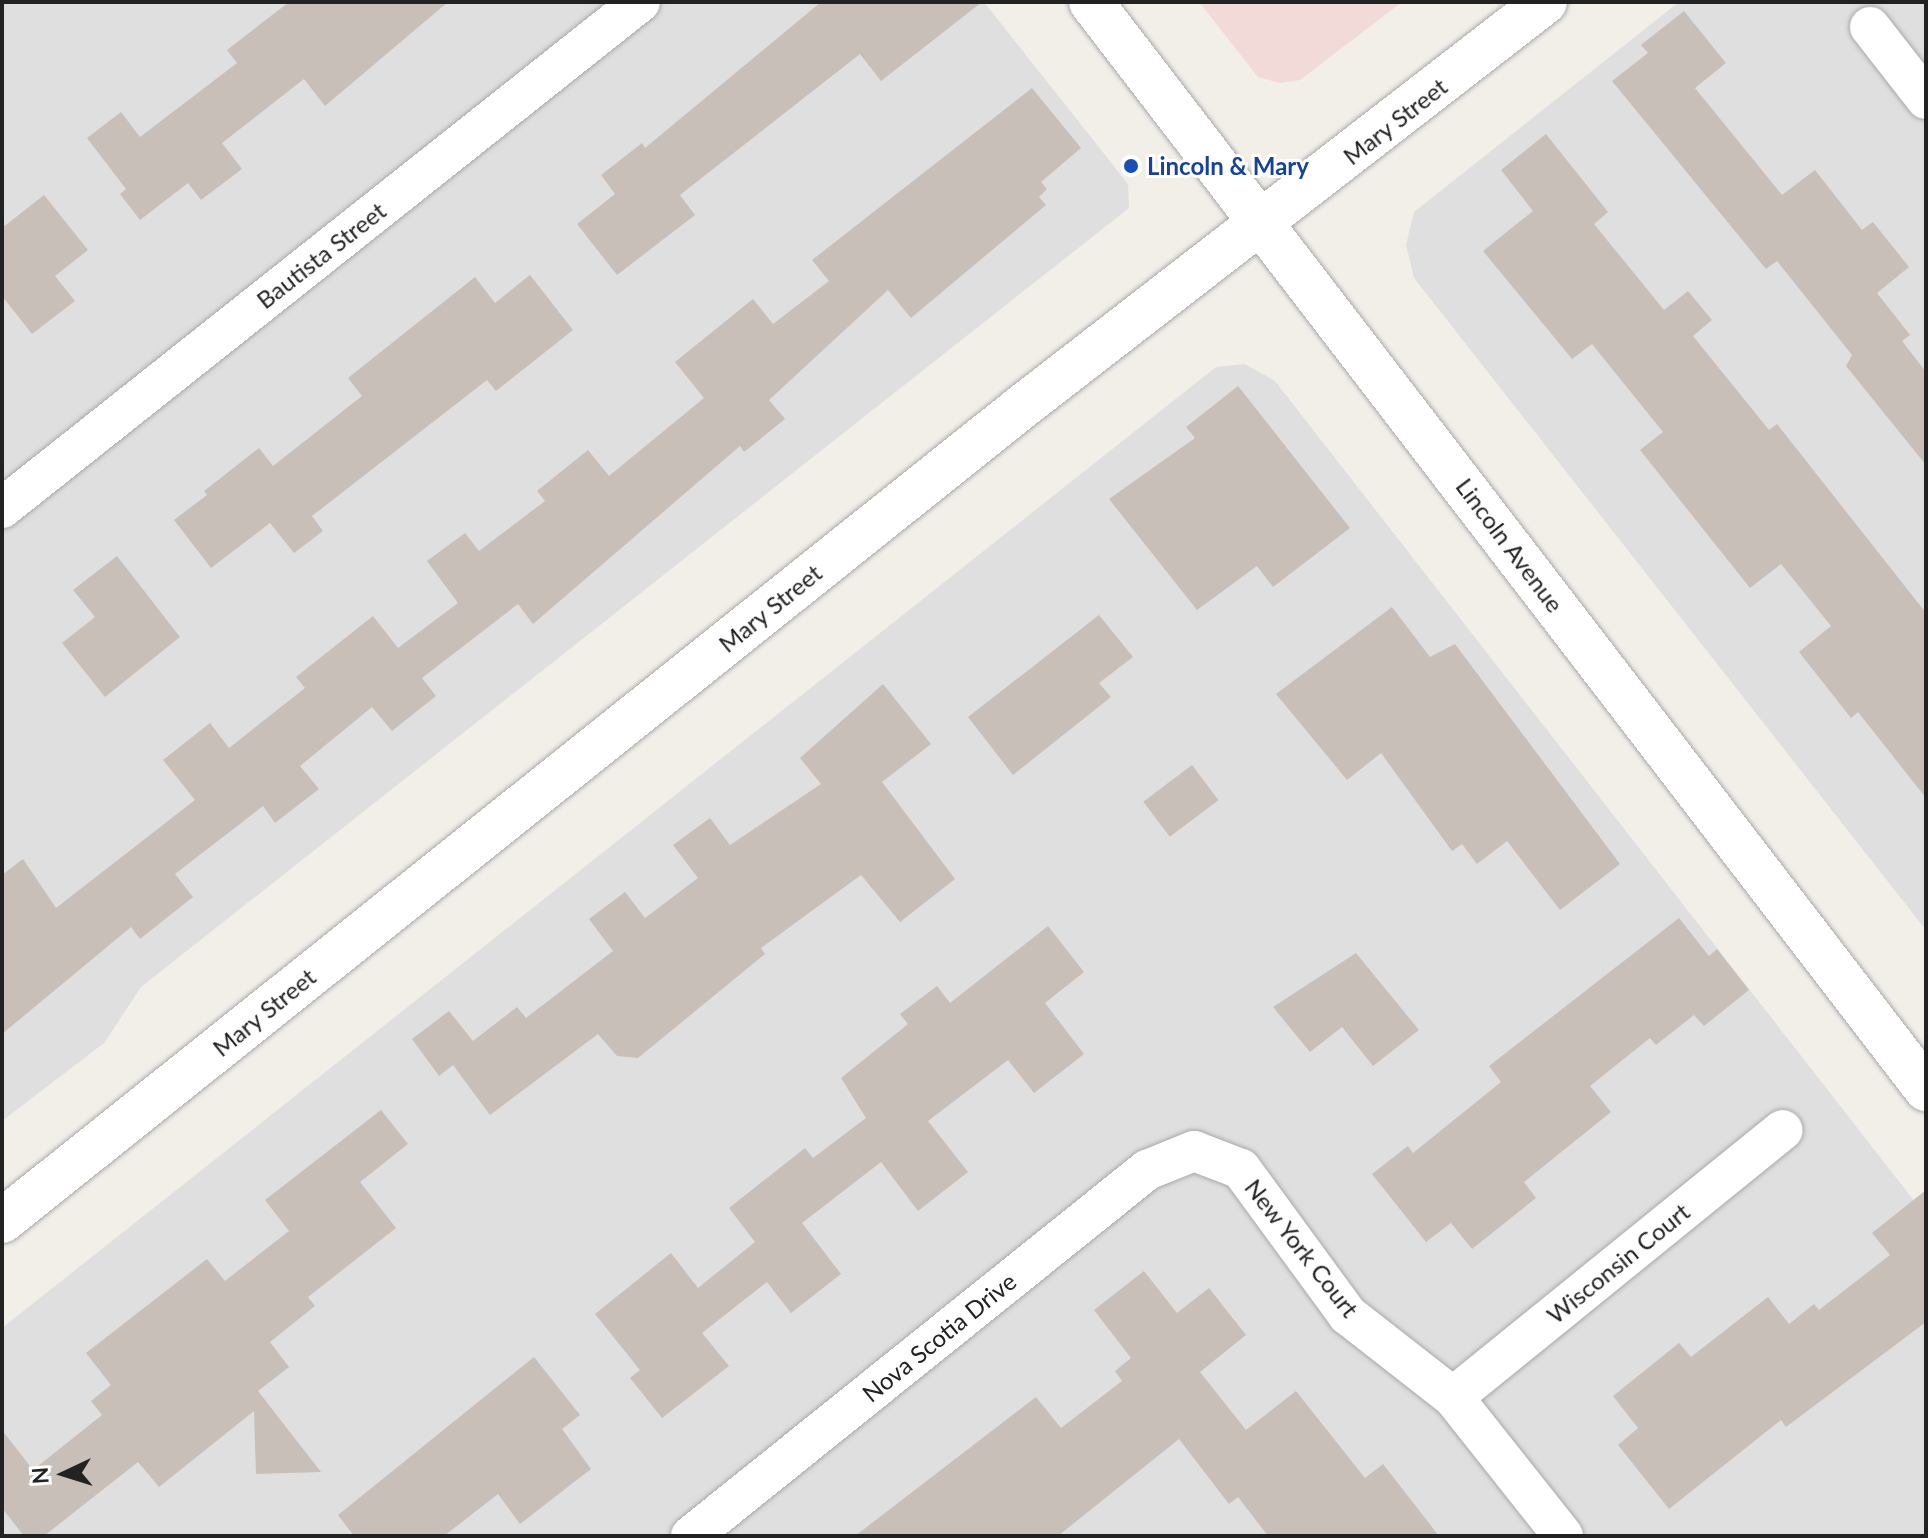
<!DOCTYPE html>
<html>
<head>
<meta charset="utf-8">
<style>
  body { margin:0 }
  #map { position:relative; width:1928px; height:1538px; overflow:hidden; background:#f2efe9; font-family:Lato,sans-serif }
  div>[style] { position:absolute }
  .residential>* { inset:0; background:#e0dfdf }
  .commercial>* { inset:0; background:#f2dad9 }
  .building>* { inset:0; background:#c7bfb8; transform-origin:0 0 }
  .roads { filter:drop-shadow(0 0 2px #a9a9a9) drop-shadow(0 0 2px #a9a9a9) }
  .minor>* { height:40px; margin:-20px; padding:0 20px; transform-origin:20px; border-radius:20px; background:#fff }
  .tertiary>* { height:44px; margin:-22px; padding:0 22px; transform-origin:22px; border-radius:22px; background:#fff }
  .dots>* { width:22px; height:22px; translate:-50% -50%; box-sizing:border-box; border:4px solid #fff; border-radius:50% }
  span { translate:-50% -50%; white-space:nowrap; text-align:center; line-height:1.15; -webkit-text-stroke:6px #fff; paint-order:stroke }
  .street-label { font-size:24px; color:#222 }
  .transit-label { font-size:24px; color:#164399; font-weight:700 }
  .left { translate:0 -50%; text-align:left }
  .frame { position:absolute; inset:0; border:4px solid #222; pointer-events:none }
  .north { position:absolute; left:24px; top:1434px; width:80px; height:80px; -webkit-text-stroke:6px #fff; paint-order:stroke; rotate:266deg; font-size:22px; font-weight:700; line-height:32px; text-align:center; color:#222 }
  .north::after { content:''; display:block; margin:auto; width:28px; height:36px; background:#222; clip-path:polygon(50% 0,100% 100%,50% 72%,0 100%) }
</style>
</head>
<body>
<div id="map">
  <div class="residential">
    <i style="clip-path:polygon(2px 2px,984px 2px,1128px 184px,1129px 208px,141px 987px,104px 1043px,2px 1121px)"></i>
    <i style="clip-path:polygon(1679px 2px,1926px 2px,1926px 930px,1414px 278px,1406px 245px,1414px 212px)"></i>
    <i style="clip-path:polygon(1245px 364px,1275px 381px,1926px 1216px,1926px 1536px,2px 1536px,2px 1328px,1216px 367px)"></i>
  </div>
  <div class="commercial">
    <i style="clip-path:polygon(1199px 2px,1402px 2px,1300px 80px,1280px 83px,1258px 77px)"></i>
  </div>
  <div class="building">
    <i style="clip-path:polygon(289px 2px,448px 2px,325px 106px,304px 79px,222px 143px,242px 169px,201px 200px,188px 183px,140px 220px,120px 194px,126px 189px,87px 138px,121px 112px,140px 137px,237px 63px,227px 50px)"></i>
    <i style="clip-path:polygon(821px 2px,982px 2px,881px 81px,860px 54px,680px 195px,695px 215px,617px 275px,577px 224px,615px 194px,601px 175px,642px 143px,645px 148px)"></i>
    <i style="clip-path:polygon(1684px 11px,1726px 63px,1695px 88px,1782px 195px,1815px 170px,1862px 230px,1873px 222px,1909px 267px,1877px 293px,1910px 335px,1902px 341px,1926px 372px,1926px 465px,1846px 366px,1852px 355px,1777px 261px,1766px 269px,1612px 81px,1648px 53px,1641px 45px)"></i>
    <i style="clip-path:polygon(1032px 88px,1081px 148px,1041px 182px,1047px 189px,1039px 197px,1046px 205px,911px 318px,888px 290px,769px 400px,785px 419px,744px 452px,740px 446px,533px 624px,518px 604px,422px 678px,436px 696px,392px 731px,372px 707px,300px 766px,319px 789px,275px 823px,263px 806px,175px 874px,193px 897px,140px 939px,131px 927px,2px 1034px,2px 875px,23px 859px,56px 908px,195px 800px,163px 760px,210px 723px,229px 748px,305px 688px,296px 677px,373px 616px,398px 648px,458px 603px,427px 561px,465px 533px,479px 551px,545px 501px,537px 491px,588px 450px,609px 476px,704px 398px,675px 362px,753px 299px,773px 324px,829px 281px,812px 260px)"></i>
    <i style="clip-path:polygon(1546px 134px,1608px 212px,1594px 224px,1664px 310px,1688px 291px,1712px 320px,1693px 336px,1769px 430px,1777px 424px,1926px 613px,1926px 798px,1858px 712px,1851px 718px,1799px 652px,1831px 626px,1781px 564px,1750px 588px,1640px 450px,1663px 432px,1592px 344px,1572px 359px,1483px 251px,1533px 211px,1501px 170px)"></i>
    <i style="clip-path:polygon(44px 195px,88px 250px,55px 276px,75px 301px,32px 334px,2px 296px,2px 228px)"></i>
    <i style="clip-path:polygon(530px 275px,573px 330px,496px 391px,487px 380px,312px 516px,323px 531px,294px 553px,270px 523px,211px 568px,174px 520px,207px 495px,204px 491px,259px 448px,273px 466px,362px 396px,348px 378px,475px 277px,495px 303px)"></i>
    <i style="clip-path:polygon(1238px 386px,1350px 528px,1273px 587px,1257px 566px,1197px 610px,1109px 499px,1195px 438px,1186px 427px)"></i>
    <i style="clip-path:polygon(117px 556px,180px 637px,105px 697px,62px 643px,95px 617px,73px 590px)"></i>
    <i style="clip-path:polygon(1392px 607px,1430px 657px,1455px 644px,1620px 864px,1560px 910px,1507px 841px,1477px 864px,1462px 844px,1452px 851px,1381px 753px,1347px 780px,1276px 694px)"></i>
    <i style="clip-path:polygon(1099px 615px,1133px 657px,1099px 683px,1111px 697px,1013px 775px,968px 717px)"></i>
    <i style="clip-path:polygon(883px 684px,931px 744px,882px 782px,955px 879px,900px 922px,861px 875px,761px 948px,765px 954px,638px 1058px,617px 1056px,598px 1034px,490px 1115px,453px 1065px,439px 1076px,412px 1039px,449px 1011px,473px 1041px,517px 1007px,526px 1018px,613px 951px,589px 919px,625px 892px,645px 918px,698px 878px,673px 845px,710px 818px,730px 845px,821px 784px,800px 758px)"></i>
    <i style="left:1192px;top:765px;width:44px;height:61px;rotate:53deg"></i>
    <i style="clip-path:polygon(1679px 918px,1709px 956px,1717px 949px,1749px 990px,1704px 1026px,1694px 1015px,1656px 1045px,1650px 1038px,1590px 1086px,1611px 1112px,1524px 1182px,1536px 1198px,1472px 1249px,1451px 1223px,1426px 1242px,1372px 1174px,1408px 1146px,1413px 1153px,1501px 1082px,1489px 1066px)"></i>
    <i style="clip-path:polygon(1048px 926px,1084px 972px,1045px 1003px,1084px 1054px,1034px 1093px,1008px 1060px,928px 1121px,968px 1172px,918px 1211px,881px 1162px,802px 1223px,841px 1274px,791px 1313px,767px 1282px,702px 1333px,729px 1366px,662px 1418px,630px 1378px,640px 1370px,595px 1314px,671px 1253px,698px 1288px,755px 1242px,729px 1208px,805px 1148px,813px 1158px,866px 1118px,841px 1078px,908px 1024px,900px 1014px,937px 986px,950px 1003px)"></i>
    <i style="clip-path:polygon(1356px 953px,1419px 1030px,1373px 1066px,1342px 1027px,1310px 1052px,1273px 1007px)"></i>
    <i style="clip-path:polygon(381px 1110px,408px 1144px,360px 1182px,396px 1228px,308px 1297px,315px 1306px,270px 1342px,289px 1367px,258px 1391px,321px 1472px,256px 1474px,254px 1411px,159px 1487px,138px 1462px,44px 1536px,24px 1536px,2px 1508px,2px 1430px,33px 1470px,102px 1415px,91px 1401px,111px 1385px,86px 1353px,207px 1259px,225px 1281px,289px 1231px,265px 1200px)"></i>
    <i style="clip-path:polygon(1926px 1190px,1926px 1322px,1786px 1427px,1781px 1420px,1669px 1509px,1618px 1445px,1638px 1428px,1613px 1396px,1679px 1343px,1691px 1357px,1768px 1297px,1789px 1324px,1814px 1304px,1819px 1310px,1890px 1255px,1872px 1233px)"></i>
    <i style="clip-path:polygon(1144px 1271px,1177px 1313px,1209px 1288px,1246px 1335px,1200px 1372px,1246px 1430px,1296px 1391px,1365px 1478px,1383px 1464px,1439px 1536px,1268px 1536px,1238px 1497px,1229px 1504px,1179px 1439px,1058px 1536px,855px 1536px,1036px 1397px,1061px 1428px,1122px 1381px,1115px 1371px,1131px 1358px,1094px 1310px)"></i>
    <i style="clip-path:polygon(534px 1357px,580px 1415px,562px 1429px,591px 1469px,520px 1524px,498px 1494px,444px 1536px,354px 1536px,338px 1515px)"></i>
  </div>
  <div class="roads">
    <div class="minor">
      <i style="left:1870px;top:27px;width:91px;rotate:52.1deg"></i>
      <i style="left:2px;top:508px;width:814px;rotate:-38.42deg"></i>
      <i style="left:1453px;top:1397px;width:424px;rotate:-39deg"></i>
      <i style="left:691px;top:1536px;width:585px;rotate:-38.75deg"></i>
      <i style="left:1147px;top:1170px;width:51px;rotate:-22deg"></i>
      <i style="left:1194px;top:1151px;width:50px;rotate:21deg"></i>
      <i style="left:1241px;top:1169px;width:181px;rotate:53.8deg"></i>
      <i style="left:1348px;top:1315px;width:133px;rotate:38deg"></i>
      <i style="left:1453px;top:1397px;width:177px;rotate:51.6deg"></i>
    </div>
    <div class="tertiary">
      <i style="left:1091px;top:2px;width:1371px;rotate:52.47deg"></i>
      <i style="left:2px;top:1221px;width:1301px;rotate:-38.6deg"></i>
      <i style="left:1019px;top:409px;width:665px;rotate:-37.73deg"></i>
    </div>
  </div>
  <div class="dots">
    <i style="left:1131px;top:166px;background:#1a4fb4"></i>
  </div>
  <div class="street-label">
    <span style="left:1395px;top:121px;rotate:-38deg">Mary Street</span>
    <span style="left:321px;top:255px;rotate:-38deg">Bautista Street</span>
    <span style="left:1510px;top:545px;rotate:53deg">Lincoln Avenue</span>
    <span style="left:770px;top:608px;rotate:-39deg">Mary Street</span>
    <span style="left:264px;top:1012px;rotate:-39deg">Mary Street</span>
    <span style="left:1302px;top:1248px;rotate:52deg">New York Court</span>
    <span style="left:1618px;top:1263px;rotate:-39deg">Wisconsin Court</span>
    <span style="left:939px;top:1337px;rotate:-39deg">Nova Scotia Drive</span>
  </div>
  <div class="transit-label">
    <span class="left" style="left:1147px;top:166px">Lincoln &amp; Mary</span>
  </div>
  <div class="frame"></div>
  <div class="north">N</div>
</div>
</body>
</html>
